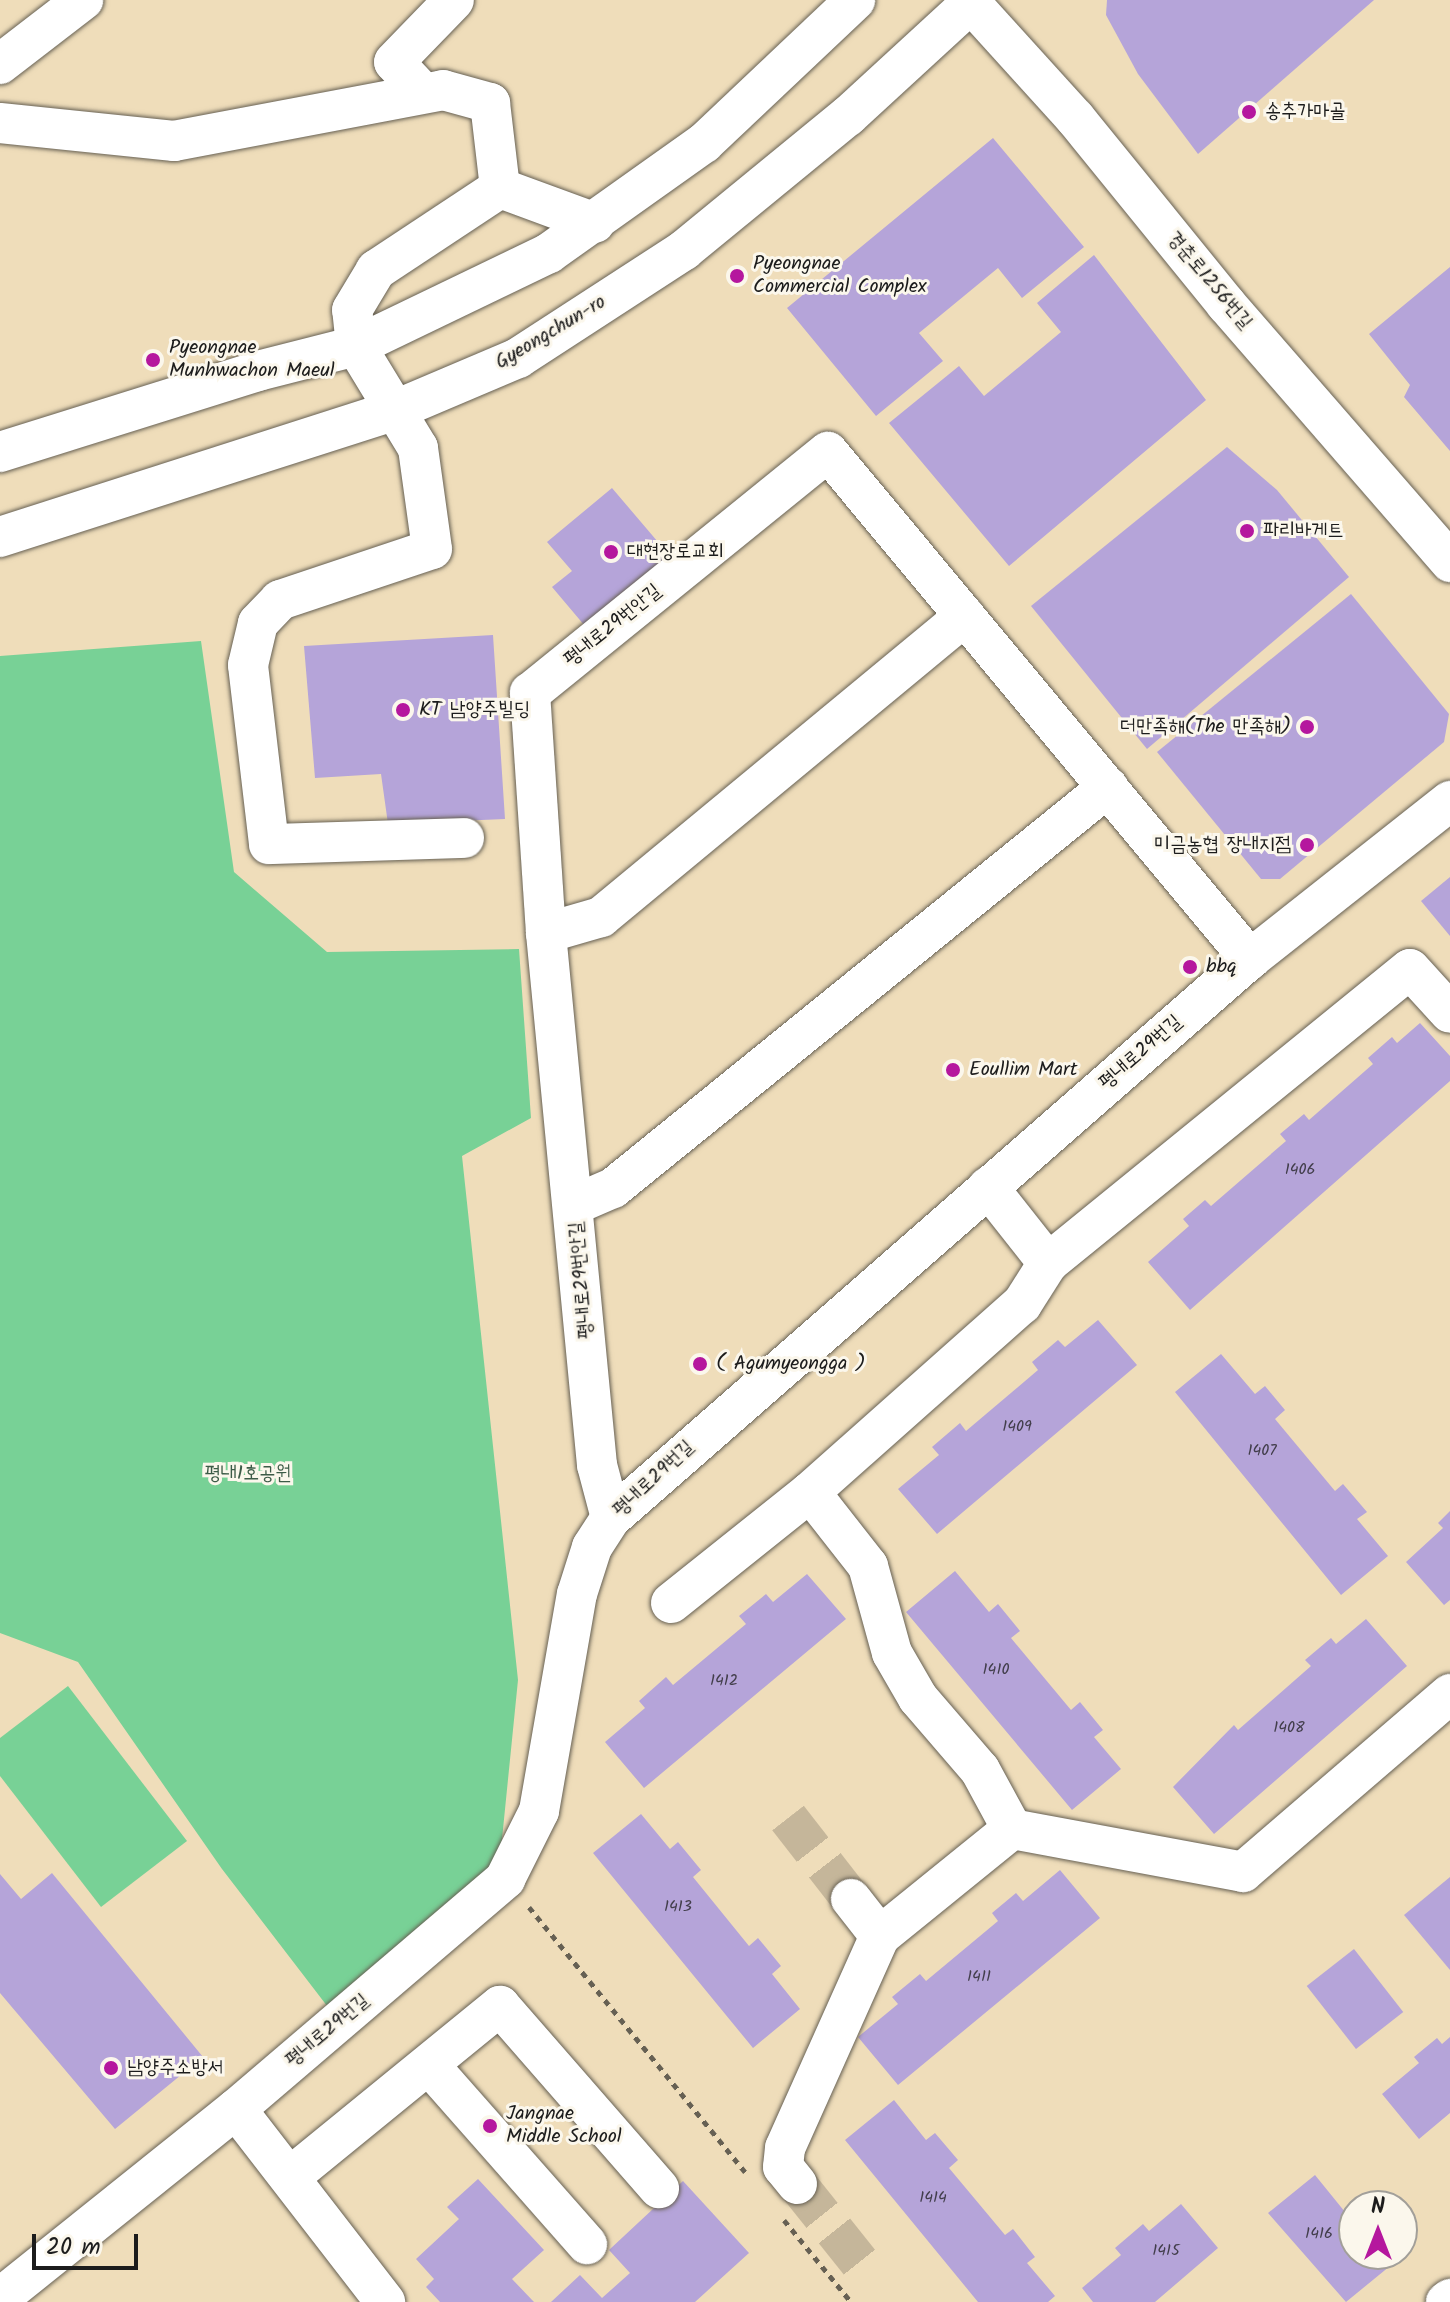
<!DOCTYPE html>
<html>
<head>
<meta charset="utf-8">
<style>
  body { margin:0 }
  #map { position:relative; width:1450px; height:2302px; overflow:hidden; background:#efddba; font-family:Kalam,"Poor Story",sans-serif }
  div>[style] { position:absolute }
  .green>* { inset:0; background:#78d196 }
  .building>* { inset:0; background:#b5a4d9; transform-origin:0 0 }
  .minor-tunnel>* { height:40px; margin-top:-20px; transform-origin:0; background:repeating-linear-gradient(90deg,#c5b69a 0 40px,transparent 0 60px) }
  .path>* { height:5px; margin-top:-2.5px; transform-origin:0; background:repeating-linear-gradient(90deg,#666053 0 6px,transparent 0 12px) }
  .roads { filter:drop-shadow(0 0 2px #666053) drop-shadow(0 0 2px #666053) }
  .minor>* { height:40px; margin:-20px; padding:0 20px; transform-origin:20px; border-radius:20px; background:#fff }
  .dots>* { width:22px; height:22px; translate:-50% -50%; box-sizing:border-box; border:4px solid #fbf7ec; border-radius:50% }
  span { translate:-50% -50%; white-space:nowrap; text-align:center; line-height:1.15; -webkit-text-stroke:6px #fbf7ec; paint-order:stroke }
  .number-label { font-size:16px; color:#423e4b }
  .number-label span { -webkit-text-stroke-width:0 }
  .poi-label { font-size:20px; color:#1c1c1c }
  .left { translate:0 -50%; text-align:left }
  .right { translate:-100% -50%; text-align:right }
  .street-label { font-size:20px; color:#1c1c1c }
  .park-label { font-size:20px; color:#3c5b47 }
  .north { position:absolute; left:1338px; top:2190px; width:80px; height:80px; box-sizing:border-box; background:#fbf7ec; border:2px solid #a29f99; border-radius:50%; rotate:0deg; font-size:22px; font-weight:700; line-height:32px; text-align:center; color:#1c1c1c }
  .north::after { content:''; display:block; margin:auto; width:28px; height:36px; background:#b5179e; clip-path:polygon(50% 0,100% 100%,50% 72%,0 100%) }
  .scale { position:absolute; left:32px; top:2234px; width:106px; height:36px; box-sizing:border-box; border:4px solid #1c1c1c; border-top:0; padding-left:10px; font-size:24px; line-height:28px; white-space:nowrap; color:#1c1c1c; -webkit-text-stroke:6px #fbf7ec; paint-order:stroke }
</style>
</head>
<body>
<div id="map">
  <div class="green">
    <i style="clip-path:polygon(201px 641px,234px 872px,327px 952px,519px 949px,531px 1118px,462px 1156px,518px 1680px,499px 1869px,334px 2015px,222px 1869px,78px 1662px,0 1633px,0 656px)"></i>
    <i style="clip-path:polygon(68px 1686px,187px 1841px,101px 1907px,0 1776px,0 1738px)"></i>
  </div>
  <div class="building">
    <i style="clip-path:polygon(1107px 0,1374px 0,1198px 154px,1138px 74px,1106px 15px)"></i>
    <i style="clip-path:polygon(993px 138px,1084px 247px,1022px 298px,998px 268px,919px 333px,943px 361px,876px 416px,787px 308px)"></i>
    <i style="clip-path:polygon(1094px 255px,1206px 400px,1009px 566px,889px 423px,959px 366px,984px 396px,1061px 332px,1037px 303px)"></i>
    <i style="clip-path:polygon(1450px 267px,1450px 451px,1404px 397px,1410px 385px,1369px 334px)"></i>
    <i style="clip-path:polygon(1227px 447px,1277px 490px,1349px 577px,1147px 749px,1031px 606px)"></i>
    <i style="clip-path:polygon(612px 488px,675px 562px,590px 632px,552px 587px,572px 571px,547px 542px)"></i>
    <i style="clip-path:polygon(1351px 594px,1449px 714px,1444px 742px,1280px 879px,1261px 879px,1157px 752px)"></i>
    <i style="clip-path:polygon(493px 635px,505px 819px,388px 824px,381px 774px,315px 778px,304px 646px)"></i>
    <i style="clip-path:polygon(1450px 877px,1450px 936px,1421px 901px)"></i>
    <i style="clip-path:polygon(1420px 1023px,1450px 1056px,1450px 1081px,1190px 1310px,1148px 1262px,1189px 1226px,1183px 1219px,1205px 1200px,1211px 1206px,1286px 1141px,1280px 1134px,1304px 1114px,1309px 1120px,1373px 1064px,1368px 1058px,1392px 1037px,1397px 1043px)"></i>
    <i style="clip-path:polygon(1098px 1320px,1137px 1365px,937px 1534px,898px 1489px,939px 1455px,932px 1447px,960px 1423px,966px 1431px,1038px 1370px,1032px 1362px,1058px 1340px,1065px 1347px)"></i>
    <i style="clip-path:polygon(1221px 1354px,1255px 1394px,1265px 1386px,1285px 1410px,1275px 1419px,1335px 1491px,1343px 1484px,1367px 1512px,1357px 1519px,1388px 1556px,1341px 1595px,1175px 1392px)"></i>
    <i style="clip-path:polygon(1450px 1511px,1450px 1600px,1444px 1605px,1406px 1562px,1443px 1528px,1438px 1523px)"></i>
    <i style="clip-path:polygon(955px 1571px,989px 1612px,998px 1604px,1020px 1631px,1011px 1638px,1071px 1710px,1080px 1702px,1103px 1730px,1094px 1737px,1121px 1769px,1072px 1810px,906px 1612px)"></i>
    <i style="clip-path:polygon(807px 1574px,846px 1619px,644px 1788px,605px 1742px,645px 1708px,639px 1701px,666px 1677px,673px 1685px,746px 1624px,739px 1616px,766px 1594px,773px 1602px)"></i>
    <i style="clip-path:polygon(1366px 1619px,1407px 1666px,1214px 1834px,1173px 1787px,1234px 1725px,1238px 1730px,1311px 1666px,1305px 1660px,1331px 1638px,1336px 1644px)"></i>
    <i style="clip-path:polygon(641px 1814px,670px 1849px,678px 1842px,701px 1870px,693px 1877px,749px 1946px,758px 1938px,781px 1966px,772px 1974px,800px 2009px,753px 2048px,593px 1853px)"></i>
    <i style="clip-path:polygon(1060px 1870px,1100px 1918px,898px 2085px,858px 2037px,898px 2004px,892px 1997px,920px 1974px,926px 1981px,998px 1921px,992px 1913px,1016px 1893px,1023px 1901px)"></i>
    <i style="clip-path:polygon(52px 1873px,203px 2057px,115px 2129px,0 1993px,0 1874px,21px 1899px)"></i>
    <i style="clip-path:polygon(1450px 1877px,1450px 1970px,1404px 1915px)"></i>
    <i style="left:1354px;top:1949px;width:80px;height:60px;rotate:52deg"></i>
    <i style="clip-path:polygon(1450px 2037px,1450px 2113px,1419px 2139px,1382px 2094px,1419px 2063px,1414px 2057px,1437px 2038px,1442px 2044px)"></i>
    <i style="clip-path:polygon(894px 2100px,926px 2140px,935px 2133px,958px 2160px,949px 2168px,1005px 2235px,1013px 2229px,1035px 2257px,1027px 2263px,1055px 2296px,1048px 2302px,978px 2302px,845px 2140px)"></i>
    <i style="clip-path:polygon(1315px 2175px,1345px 2212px,1354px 2205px,1354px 2254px,1380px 2254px,1390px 2266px,1346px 2302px,1268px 2213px)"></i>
    <i style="clip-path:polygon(478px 2179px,544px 2250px,512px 2279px,534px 2302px,440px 2302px,426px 2287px,434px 2279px,416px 2259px,459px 2219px,447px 2207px)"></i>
    <i style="clip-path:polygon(683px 2181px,749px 2253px,695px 2302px,551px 2302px,580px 2275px,602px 2298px,630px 2273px,609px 2250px)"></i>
    <i style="clip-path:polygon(1181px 2204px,1218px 2248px,1155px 2302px,1093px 2302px,1082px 2288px,1121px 2255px,1115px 2248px,1143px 2224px,1149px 2231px)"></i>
  </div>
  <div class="minor-tunnel">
    <i style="left:788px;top:1818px;width:103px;rotate:52.1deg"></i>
    <i style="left:797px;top:2184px;width:107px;rotate:51.4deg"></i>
  </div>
  <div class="path">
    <i style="left:529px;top:1907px;width:342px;rotate:50.8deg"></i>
    <i style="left:784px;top:2220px;width:106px;rotate:50.7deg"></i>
  </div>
  <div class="roads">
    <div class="minor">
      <i style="left:968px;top:0;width:159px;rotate:47.8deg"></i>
      <i style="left:1075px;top:118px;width:240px;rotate:50.9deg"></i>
      <i style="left:1226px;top:304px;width:342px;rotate:49deg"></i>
      <i style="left:0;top:64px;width:105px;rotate:-37.6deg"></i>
      <i style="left:423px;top:93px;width:42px;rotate:-133.1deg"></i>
      <i style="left:394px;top:62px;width:86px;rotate:-45.9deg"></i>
      <i style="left:0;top:123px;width:175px;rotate:5.9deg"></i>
      <i style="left:174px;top:141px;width:274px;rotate:-10.7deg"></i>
      <i style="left:443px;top:90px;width:49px;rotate:15.5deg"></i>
      <i style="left:490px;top:103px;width:86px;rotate:83.3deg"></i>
      <i style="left:500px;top:188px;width:101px;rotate:20.2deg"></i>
      <i style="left:0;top:452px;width:270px;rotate:-17.4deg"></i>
      <i style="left:258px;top:371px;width:101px;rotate:-14.3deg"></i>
      <i style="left:356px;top:346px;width:214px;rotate:-25.7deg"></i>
      <i style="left:549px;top:253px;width:190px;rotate:-35.4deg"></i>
      <i style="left:704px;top:143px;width:208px;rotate:-43.4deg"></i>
      <i style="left:0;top:537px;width:413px;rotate:-17.8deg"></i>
      <i style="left:393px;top:411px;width:136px;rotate:-23deg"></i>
      <i style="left:518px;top:358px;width:198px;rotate:-33deg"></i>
      <i style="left:684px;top:250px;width:212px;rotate:-39.3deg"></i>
      <i style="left:848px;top:116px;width:171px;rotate:-42.6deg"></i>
      <i style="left:464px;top:838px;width:195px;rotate:178.2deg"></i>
      <i style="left:269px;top:844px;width:180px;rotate:-96.7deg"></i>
      <i style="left:248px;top:665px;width:43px;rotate:-76.6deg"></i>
      <i style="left:258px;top:623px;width:32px;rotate:-46deg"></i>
      <i style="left:280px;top:600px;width:160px;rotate:-18.5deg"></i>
      <i style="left:432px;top:549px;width:102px;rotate:-97.9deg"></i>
      <i style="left:418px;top:448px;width:119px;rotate:-121.3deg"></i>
      <i style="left:356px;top:346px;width:36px;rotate:-96deg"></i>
      <i style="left:352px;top:310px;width:47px;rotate:-59deg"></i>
      <i style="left:376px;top:270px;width:149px;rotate:-33.5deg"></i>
      <i style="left:546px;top:933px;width:57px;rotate:-16.2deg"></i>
      <i style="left:601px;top:917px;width:472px;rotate:-39.6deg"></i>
      <i style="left:988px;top:1187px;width:97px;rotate:51.7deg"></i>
      <i style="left:576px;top:1204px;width:40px;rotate:-23.4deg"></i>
      <i style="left:613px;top:1188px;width:637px;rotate:-39.01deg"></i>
      <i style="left:810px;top:1492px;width:94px;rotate:51.9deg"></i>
      <i style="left:868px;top:1566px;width:90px;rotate:74.6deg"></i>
      <i style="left:892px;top:1653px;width:52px;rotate:60deg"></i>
      <i style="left:918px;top:1698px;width:95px;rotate:49.3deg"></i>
      <i style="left:980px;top:1770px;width:67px;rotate:61.5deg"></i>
      <i style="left:611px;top:1518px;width:55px;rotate:-104.8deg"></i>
      <i style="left:597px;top:1465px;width:534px;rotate:-95.48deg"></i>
      <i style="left:546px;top:933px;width:241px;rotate:-93.8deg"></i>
      <i style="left:530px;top:693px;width:383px;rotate:-39deg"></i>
      <i style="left:828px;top:452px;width:660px;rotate:50.23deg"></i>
      <i style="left:671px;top:1603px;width:178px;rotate:-38.6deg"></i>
      <i style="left:810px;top:1492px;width:283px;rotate:-41.6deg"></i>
      <i style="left:1022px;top:1304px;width:49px;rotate:-57.6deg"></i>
      <i style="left:1048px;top:1263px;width:466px;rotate:-39.1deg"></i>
      <i style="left:1410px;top:969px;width:59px;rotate:47.7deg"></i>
      <i style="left:851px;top:1899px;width:47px;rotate:51.9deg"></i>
      <i style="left:429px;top:2065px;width:239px;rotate:48.6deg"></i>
      <i style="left:236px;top:2109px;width:244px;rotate:52.3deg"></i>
      <i style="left:290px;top:2177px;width:271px;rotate:-39.2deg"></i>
      <i style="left:500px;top:2006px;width:242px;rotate:48.9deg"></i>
      <i style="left:797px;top:2184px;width:22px;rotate:-129deg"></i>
      <i style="left:783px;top:2167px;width:19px;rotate:-84deg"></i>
      <i style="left:785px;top:2148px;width:232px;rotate:-65.9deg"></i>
      <i style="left:880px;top:1936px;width:170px;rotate:-39deg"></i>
      <i style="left:1012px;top:1829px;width:235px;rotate:10.5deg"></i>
      <i style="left:1243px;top:1872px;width:273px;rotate:-40.7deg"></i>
      <i style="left:0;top:2298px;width:302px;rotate:-38.7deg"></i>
      <i style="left:236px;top:2109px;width:354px;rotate:-40.5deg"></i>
      <i style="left:505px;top:1879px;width:76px;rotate:-63.4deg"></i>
      <i style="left:539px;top:1811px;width:220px;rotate:-80.1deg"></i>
      <i style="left:577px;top:1594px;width:49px;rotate:-72.3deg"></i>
      <i style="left:592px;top:1547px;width:35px;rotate:-57deg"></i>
      <i style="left:611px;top:1518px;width:849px;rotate:-41.18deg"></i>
      <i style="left:1250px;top:959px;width:255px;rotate:-38.3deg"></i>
      <i style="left:1446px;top:2302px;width:5px;rotate:-37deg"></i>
    </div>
  </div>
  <div class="dots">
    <i style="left:1249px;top:112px;background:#b5179e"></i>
    <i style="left:737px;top:276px;background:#b5179e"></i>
    <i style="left:153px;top:360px;background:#b5179e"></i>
    <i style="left:1247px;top:531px;background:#b5179e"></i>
    <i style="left:611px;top:552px;background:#b5179e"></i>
    <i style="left:403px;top:710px;background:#b5179e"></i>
    <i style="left:1307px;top:727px;background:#b5179e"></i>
    <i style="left:1307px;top:845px;background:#b5179e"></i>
    <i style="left:1190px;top:967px;background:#b5179e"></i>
    <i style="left:953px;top:1070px;background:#b5179e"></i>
    <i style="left:700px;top:1364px;background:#b5179e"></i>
    <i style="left:111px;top:2068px;background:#b5179e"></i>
    <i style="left:490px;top:2126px;background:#b5179e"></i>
  </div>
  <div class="number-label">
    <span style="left:1300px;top:1170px">1406</span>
    <span style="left:1017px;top:1427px">1409</span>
    <span style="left:1262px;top:1451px">1407</span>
    <span style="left:996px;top:1670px">1410</span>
    <span style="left:724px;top:1681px">1412</span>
    <span style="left:1289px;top:1728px">1408</span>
    <span style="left:678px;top:1907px">1413</span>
    <span style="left:979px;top:1977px">1411</span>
    <span style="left:933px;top:2198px">1414</span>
    <span style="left:1319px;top:2234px">1416</span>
    <span style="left:1166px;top:2251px">1415</span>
  </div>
  <div class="poi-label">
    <span class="left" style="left:1265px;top:112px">송추가마골</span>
    <span class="left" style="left:753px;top:276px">Pyeongnae<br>Commercial Complex</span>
    <span class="left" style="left:169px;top:360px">Pyeongnae<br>Munhwachon Maeul</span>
    <span class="left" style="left:1263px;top:531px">파리바게트</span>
    <span class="left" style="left:627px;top:552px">대현장로교회</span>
    <span class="left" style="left:419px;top:710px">KT 남양주빌딩</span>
    <span class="right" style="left:1291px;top:727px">더만족해(The 만족해)</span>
    <span class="right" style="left:1291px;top:845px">미금농협 장내지점</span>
    <span class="left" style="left:1206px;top:967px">bbq</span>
    <span class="left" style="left:969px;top:1070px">Eoullim Mart</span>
    <span class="left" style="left:716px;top:1364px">( Agumyeongga )</span>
    <span class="left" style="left:127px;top:2068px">남양주소방서</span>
    <span class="left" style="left:506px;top:2126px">Jangnae<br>Middle School</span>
  </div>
  <div class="street-label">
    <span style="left:1209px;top:281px;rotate:50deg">경춘로1256번길</span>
    <span style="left:551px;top:333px;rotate:-31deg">Gyeongchun-ro</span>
    <span style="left:613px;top:626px;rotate:-39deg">평내로29번안길</span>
    <span style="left:1141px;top:1053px;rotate:-41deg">평내로29번길</span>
    <span style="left:582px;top:1280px;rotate:-95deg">평내로29번안길</span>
    <span style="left:654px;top:1479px;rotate:-43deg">평내로29번길</span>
    <span style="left:328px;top:2031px;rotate:-40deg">평내로29번길</span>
  </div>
  <div class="park-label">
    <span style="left:248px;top:1474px">평내1호공원</span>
  </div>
  <div class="north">N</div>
  <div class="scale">20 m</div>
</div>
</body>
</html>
